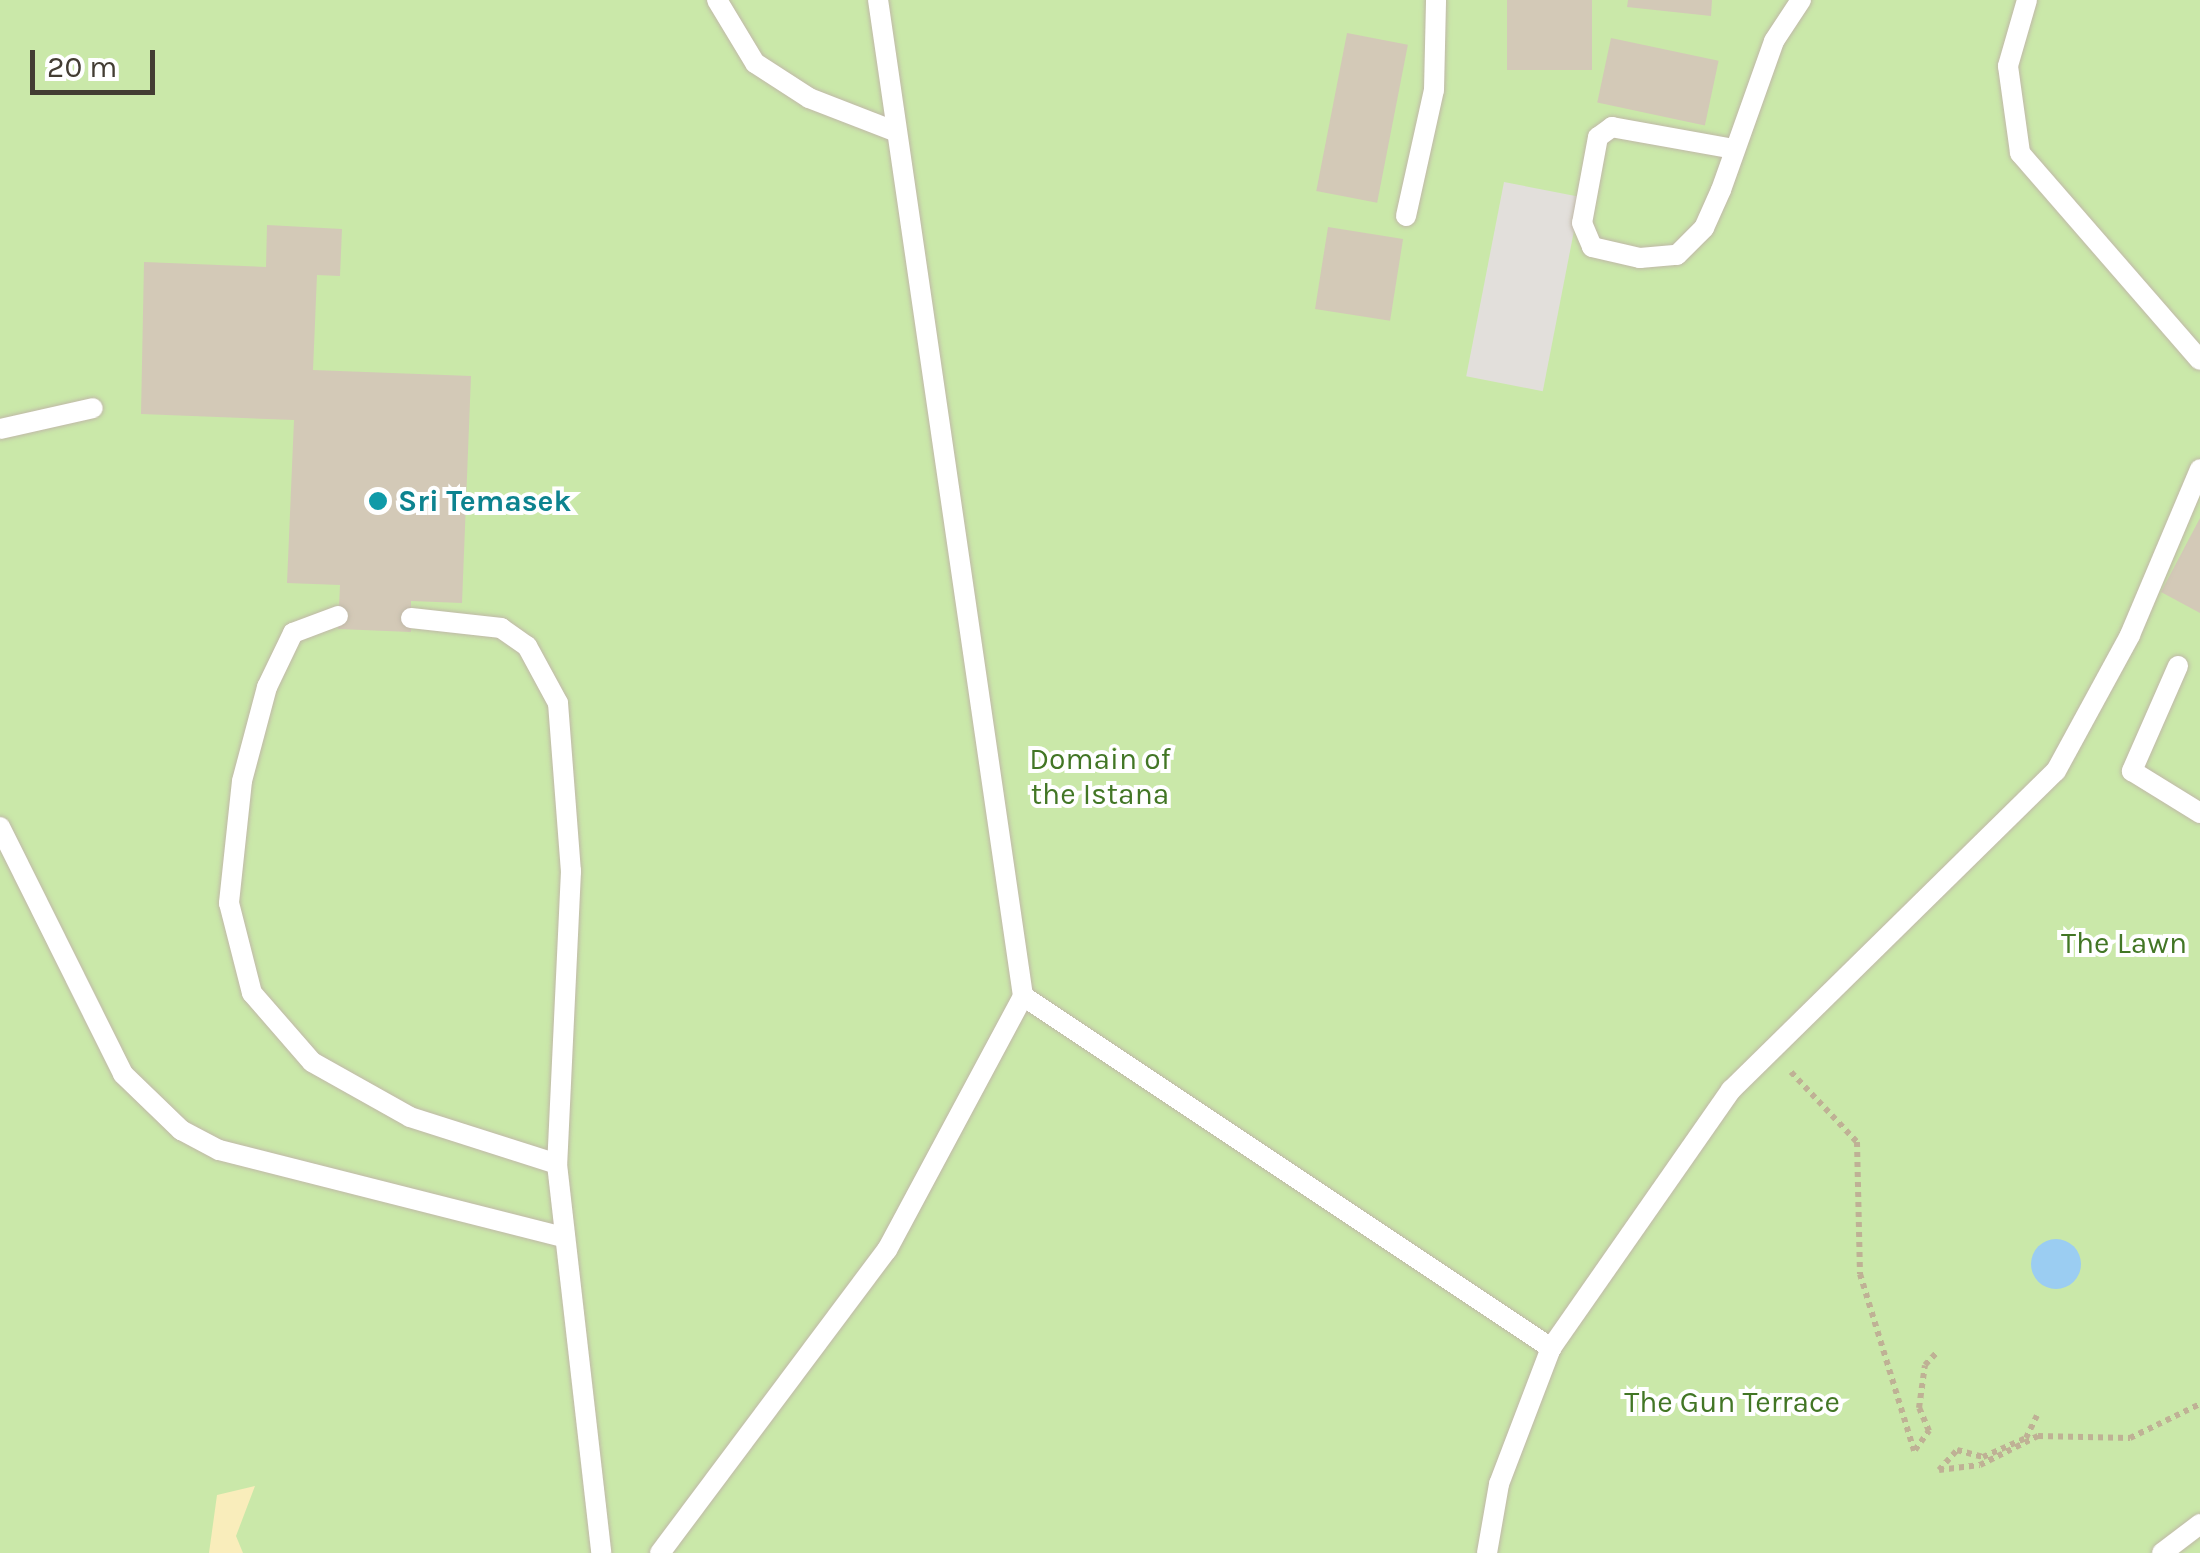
<!DOCTYPE html>
<html>
<head>
<meta charset="utf-8">
<style>
  body { margin:0 }
  #map { position:relative; width:2200px; height:1553px; overflow:hidden; background:#f2ede2; font-family:Karla,sans-serif }
  div>[style] { position:absolute }
  .green>* { inset:0; background:#cae8a9; transform-origin:0 0 }
  .sand>* { inset:0; background:#f9edbb }
  .parking>* { inset:0; background:#e2dfdb; transform-origin:0 0 }
  .water>* { inset:0; background:#9bcdf2 }
  .round { border-radius:50% }
  .building>* { inset:0; background:#d3c9b7; transform-origin:0 0 }
  .path>* { height:6px; margin-top:-3px; transform-origin:0; background:repeating-linear-gradient(90deg,#bfb195 0 5px,transparent 0 10px) }
  .roads { filter:drop-shadow(0 0 2px #c0b8a8) drop-shadow(0 0 2px #c0b8a8) }
  .lane>* { height:20px; margin:-10px; padding:0 10px; transform-origin:10px; border-radius:10px; background:#fff }
  .dots>* { width:28px; height:28px; translate:-50% -50%; box-sizing:border-box; border:5px solid #fff; border-radius:50% }
  span { translate:-50% -50%; white-space:nowrap; text-align:center; line-height:1.15; -webkit-text-stroke:8px #fff; paint-order:stroke }
  .culture-label { font-size:30px; color:#0d838f; font-weight:700 }
  .left { translate:0 -50%; text-align:left }
  .park-label { font-size:30px; color:#427625 }
  .scale { position:absolute; left:30px; top:50px; width:125px; height:45px; box-sizing:border-box; border:5px solid #433d33; border-top:0; padding-left:12px; font-size:30px; line-height:35px; white-space:nowrap; color:#433d33; -webkit-text-stroke:8px #fff; paint-order:stroke }
</style>
</head>
<body>
<div id="map">
  <div class="green">
    <i style="left:0;top:0;width:2200px;height:1553px"></i>
  </div>
  <div class="sand">
    <i style="clip-path:polygon(255px 1486px,236px 1536px,243px 1553px,209px 1553px,217px 1495px)"></i>
  </div>
  <div class="parking">
    <i style="left:1504px;top:182px;width:78px;height:198px;rotate:11deg"></i>
  </div>
  <div class="water">
    <i class="round" style="left:2031px;top:1239px;width:50px;height:50px"></i>
  </div>
  <div class="building">
    <i style="left:1507px;top:0;width:85px;height:70px"></i>
    <i style="clip-path:polygon(1628px 0,1712px 0,1711px 16px,1627px 7px)"></i>
    <i style="left:1347px;top:33px;width:62px;height:161px;rotate:11deg"></i>
    <i style="left:1611px;top:38px;width:110px;height:66px;rotate:12deg"></i>
    <i style="clip-path:polygon(267px 225px,342px 229px,340px 276px,317px 275px,313px 370px,471px 376px,462px 603px,411px 601px,411px 632px,338px 629px,340px 585px,287px 583px,294px 420px,141px 414px,144px 262px,266px 267px)"></i>
    <i style="left:1328px;top:227px;width:76px;height:83px;rotate:9deg"></i>
    <i style="clip-path:polygon(2200px 518px,2200px 613px,2161px 592px)"></i>
  </div>
  <div class="path">
    <i style="left:1791px;top:1072px;width:96px;rotate:46.7deg"></i>
    <i style="left:1857px;top:1142px;width:132px;rotate:88.7deg"></i>
    <i style="left:1860px;top:1274px;width:185px;rotate:73deg"></i>
    <i style="left:1915px;top:1450px;width:24px;rotate:-54deg"></i>
    <i style="left:1929px;top:1431px;width:25px;rotate:-113deg"></i>
    <i style="left:1919px;top:1408px;width:43px;rotate:-82.1deg"></i>
    <i style="left:1925px;top:1365px;width:18px;rotate:-47deg"></i>
    <i style="left:1939px;top:1470px;width:41px;rotate:-7deg"></i>
    <i style="left:1980px;top:1465px;width:65px;rotate:-26.6deg"></i>
    <i style="left:2038px;top:1436px;width:92px;rotate:1.2deg"></i>
    <i style="left:2130px;top:1438px;width:78px;rotate:-25.9deg"></i>
    <i style="left:1939px;top:1470px;width:27px;rotate:-48deg"></i>
    <i style="left:1957px;top:1450px;width:27px;rotate:15deg"></i>
    <i style="left:1983px;top:1457px;width:47px;rotate:-23.8deg"></i>
    <i style="left:2026px;top:1438px;width:25px;rotate:-64deg"></i>
  </div>
  <div class="roads">
    <div class="lane">
      <i style="left:717px;top:0;width:74px;rotate:58.9deg"></i>
      <i style="left:755px;top:63px;width:64px;rotate:32.9deg"></i>
      <i style="left:809px;top:98px;width:91px;rotate:21.2deg"></i>
      <i style="left:2027px;top:0;width:69px;rotate:106.1deg"></i>
      <i style="left:2008px;top:66px;width:88px;rotate:82.1deg"></i>
      <i style="left:2020px;top:153px;width:274px;rotate:49deg"></i>
      <i style="left:1734px;top:149px;width:124px;rotate:-169.8deg"></i>
      <i style="left:1612px;top:127px;width:17px;rotate:144deg"></i>
      <i style="left:1598px;top:137px;width:87px;rotate:100.5deg"></i>
      <i style="left:1582px;top:223px;width:26px;rotate:67deg"></i>
      <i style="left:1592px;top:247px;width:49px;rotate:12.9deg"></i>
      <i style="left:1640px;top:258px;width:37px;rotate:-5deg"></i>
      <i style="left:1677px;top:255px;width:38px;rotate:-45deg"></i>
      <i style="left:1704px;top:228px;width:42px;rotate:-65.9deg"></i>
      <i style="left:1721px;top:190px;width:158px;rotate:-70.4deg"></i>
      <i style="left:1774px;top:41px;width:49px;rotate:-56.6deg"></i>
      <i style="left:1406px;top:216px;width:129px;rotate:-77.5deg"></i>
      <i style="left:1434px;top:90px;width:90px;rotate:-88.7deg"></i>
      <i style="left:0;top:429px;width:95px;rotate:-12.7deg"></i>
      <i style="left:338px;top:616px;width:48px;rotate:159.3deg"></i>
      <i style="left:293px;top:633px;width:60px;rotate:115.7deg"></i>
      <i style="left:267px;top:687px;width:97px;rotate:104.9deg"></i>
      <i style="left:242px;top:781px;width:123px;rotate:96.1deg"></i>
      <i style="left:229px;top:903px;width:93px;rotate:75.7deg"></i>
      <i style="left:252px;top:993px;width:91px;rotate:49deg"></i>
      <i style="left:312px;top:1062px;width:112px;rotate:29.3deg"></i>
      <i style="left:410px;top:1117px;width:154px;rotate:17.7deg"></i>
      <i style="left:411px;top:618px;width:91px;rotate:6.3deg"></i>
      <i style="left:501px;top:628px;width:32px;rotate:35deg"></i>
      <i style="left:527px;top:646px;width:65px;rotate:61.5deg"></i>
      <i style="left:558px;top:703px;width:169px;rotate:85.6deg"></i>
      <i style="left:571px;top:871px;width:293px;rotate:92.7deg"></i>
      <i style="left:557px;top:1164px;width:391px;rotate:83.5deg"></i>
      <i style="left:2178px;top:666px;width:115px;rotate:113.7deg"></i>
      <i style="left:2132px;top:771px;width:80px;rotate:31.7deg"></i>
      <i style="left:0;top:827px;width:276px;rotate:63.5deg"></i>
      <i style="left:123px;top:1074px;width:81px;rotate:44deg"></i>
      <i style="left:181px;top:1130px;width:43px;rotate:27.8deg"></i>
      <i style="left:219px;top:1150px;width:355px;rotate:14.2deg"></i>
      <i style="left:1023px;top:996px;width:635px;rotate:33.69deg"></i>
      <i style="left:660px;top:1553px;width:379px;rotate:-53.2deg"></i>
      <i style="left:887px;top:1250px;width:288px;rotate:-61.8deg"></i>
      <i style="left:1023px;top:996px;width:1006px;rotate:-98.28deg"></i>
      <i style="left:1487px;top:1553px;width:70px;rotate:-80.1deg"></i>
      <i style="left:1499px;top:1484px;width:146px;rotate:-69.1deg"></i>
      <i style="left:1551px;top:1348px;width:315px;rotate:-55.1deg"></i>
      <i style="left:1731px;top:1090px;width:455px;rotate:-44.5deg"></i>
      <i style="left:2056px;top:771px;width:155px;rotate:-61.4deg"></i>
      <i style="left:2130px;top:635px;width:180px;rotate:-67.1deg"></i>
      <i style="left:2162px;top:1553px;width:48px;rotate:-37.3deg"></i>
    </div>
  </div>
  <div class="dots">
    <i style="left:378px;top:501px;background:#0f9aa8"></i>
  </div>
  <div class="culture-label">
    <span class="left" style="left:398px;top:501px">Sri Temasek</span>
  </div>
  <div class="park-label">
    <span style="left:1100px;top:776px">Domain of<br>the Istana</span>
    <span style="left:2124px;top:943px">The Lawn</span>
    <span style="left:1732px;top:1402px">The Gun Terrace</span>
  </div>
  <div class="scale">20 m</div>
</div>
</body>
</html>
